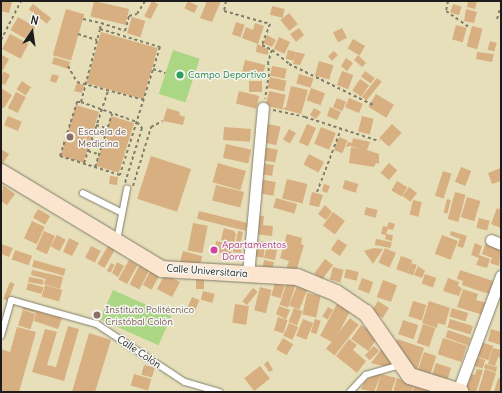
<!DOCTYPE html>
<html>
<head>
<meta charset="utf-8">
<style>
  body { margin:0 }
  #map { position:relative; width:502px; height:393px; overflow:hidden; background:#e6dfba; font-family:Delius,sans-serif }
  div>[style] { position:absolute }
  .green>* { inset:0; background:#abd784; transform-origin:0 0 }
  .building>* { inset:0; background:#d8af81; transform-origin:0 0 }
  .path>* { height:2px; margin-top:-1px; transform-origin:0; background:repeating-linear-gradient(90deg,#817e6b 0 3px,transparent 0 6px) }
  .roads { filter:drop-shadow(0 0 1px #817e6b) drop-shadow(0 0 1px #817e6b) }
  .lane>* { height:5.5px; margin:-2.75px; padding:0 2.75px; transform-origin:2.75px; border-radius:2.75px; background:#fff }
  .street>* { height:11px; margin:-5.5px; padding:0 5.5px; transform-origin:5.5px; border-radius:5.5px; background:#fff }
  .secondary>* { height:16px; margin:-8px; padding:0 8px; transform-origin:8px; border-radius:8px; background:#fbe5cf }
  .dots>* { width:11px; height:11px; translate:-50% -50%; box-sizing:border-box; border:2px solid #f6f6f2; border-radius:50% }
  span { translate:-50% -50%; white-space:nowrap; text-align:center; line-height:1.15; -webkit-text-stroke:3px #f6f6f2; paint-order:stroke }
  .leisure-label { font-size:10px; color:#27864d }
  .left { translate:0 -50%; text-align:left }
  .education-label { font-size:10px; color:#785e54 }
  .hotel-label { font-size:10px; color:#b23c85 }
  .street-label { font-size:10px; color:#1c1c1c }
  .frame { position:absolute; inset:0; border:2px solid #1c1c1c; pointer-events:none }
  .north { position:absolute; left:12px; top:12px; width:40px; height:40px; -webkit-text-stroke:3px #f6f6f2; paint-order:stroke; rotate:13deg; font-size:11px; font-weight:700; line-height:16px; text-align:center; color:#1c1c1c }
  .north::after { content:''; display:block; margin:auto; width:14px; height:18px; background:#1c1c1c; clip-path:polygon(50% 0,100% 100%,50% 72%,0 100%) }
</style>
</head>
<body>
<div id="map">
  <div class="green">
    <i style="left:173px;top:50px;width:28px;height:46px;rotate:18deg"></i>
    <i style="left:113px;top:290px;width:64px;height:32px;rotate:24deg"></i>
  </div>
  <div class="building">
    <i style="clip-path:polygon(1px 1px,12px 2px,9px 13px,1px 11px)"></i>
    <i style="left:94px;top:1px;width:36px;height:16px;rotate:13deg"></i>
    <i style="left:152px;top:1px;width:7px;height:17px;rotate:27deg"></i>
    <i style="left:188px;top:1px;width:11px;height:8px;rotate:27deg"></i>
    <i style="clip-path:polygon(207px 1px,221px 1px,212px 22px,200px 18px)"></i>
    <i style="clip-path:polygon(468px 1px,477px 1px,475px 9px,467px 7px)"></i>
    <i style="left:33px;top:4px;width:23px;height:7px;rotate:38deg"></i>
    <i style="left:453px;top:4px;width:9px;height:9px;rotate:18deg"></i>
    <i style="left:272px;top:6px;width:13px;height:9px;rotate:13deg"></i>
    <i style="left:66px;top:9px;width:19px;height:48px;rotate:16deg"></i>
    <i style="clip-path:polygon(466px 9px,477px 12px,474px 23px,464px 21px)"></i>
    <i style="left:289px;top:13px;width:14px;height:11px;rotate:51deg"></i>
    <i style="left:18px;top:17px;width:20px;height:15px;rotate:30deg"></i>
    <i style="left:132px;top:17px;width:14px;height:17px;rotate:17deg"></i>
    <i style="left:236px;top:22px;width:9px;height:13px;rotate:18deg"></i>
    <i style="clip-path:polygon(255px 23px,264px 26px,258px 44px,242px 38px,246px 27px,253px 30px)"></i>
    <i style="left:456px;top:25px;width:11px;height:15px;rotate:15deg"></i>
    <i style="left:472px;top:26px;width:11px;height:21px;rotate:15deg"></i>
    <i style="clip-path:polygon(299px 28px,304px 35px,296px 42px,290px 34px)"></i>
    <i style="left:342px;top:28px;width:11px;height:10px;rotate:63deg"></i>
    <i style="left:101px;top:32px;width:59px;height:53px;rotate:16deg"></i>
    <i style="left:10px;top:34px;width:21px;height:17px;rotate:28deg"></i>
    <i style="clip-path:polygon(267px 35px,276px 40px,272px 47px,263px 43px)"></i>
    <i style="left:279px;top:37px;width:12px;height:13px;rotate:24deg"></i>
    <i style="left:353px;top:39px;width:14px;height:11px;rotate:30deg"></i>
    <i style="left:490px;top:41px;width:7px;height:9px;rotate:16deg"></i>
    <i style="clip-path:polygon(257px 44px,268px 49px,268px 55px,256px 52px)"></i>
    <i style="left:288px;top:50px;width:8px;height:9px;rotate:14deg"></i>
    <i style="clip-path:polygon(334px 51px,338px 55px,332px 61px,328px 56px)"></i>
    <i style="clip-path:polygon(296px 52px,305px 54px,300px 65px,293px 64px)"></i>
    <i style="clip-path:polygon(477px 52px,494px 54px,492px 62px,476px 59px)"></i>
    <i style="clip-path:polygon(2px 55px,9px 59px,3px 70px,1px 69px)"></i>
    <i style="clip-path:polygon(358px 55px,366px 63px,362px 67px,354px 60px)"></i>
    <i style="left:54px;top:57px;width:17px;height:7px;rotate:17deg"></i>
    <i style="clip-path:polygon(346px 58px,353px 63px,347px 71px,341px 66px)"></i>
    <i style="left:245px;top:60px;width:21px;height:14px;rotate:14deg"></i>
    <i style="left:319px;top:61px;width:15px;height:15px;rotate:16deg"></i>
    <i style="left:272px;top:66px;width:15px;height:10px;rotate:11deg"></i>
    <i style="clip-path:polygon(3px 71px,10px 75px,5px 85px,1px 83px)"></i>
    <i style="left:342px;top:71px;width:12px;height:15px;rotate:20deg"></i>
    <i style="left:365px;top:71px;width:12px;height:7px;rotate:35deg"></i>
    <i style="clip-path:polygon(52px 74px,59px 76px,56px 83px,50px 81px)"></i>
    <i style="left:299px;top:74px;width:15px;height:10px;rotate:16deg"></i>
    <i style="left:270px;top:77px;width:17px;height:11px;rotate:13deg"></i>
    <i style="left:377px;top:78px;width:6px;height:24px;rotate:39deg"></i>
    <i style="left:360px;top:79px;width:11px;height:14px;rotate:34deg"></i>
    <i style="left:22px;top:81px;width:11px;height:10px;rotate:34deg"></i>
    <i style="left:249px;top:81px;width:13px;height:11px"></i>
    <i style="clip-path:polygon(77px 83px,84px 85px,82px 93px,74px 91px)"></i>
    <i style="clip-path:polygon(291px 86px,308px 90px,301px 114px,282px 109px,286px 107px)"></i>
    <i style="clip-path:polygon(1px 88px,12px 95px,4px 108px,1px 107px)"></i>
    <i style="left:311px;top:88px;width:15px;height:13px;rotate:20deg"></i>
    <i style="left:239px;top:91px;width:21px;height:13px;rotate:14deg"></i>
    <i style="left:269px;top:91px;width:17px;height:15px;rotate:13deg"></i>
    <i style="left:16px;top:92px;width:11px;height:18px;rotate:27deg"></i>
    <i style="left:376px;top:94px;width:21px;height:15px;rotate:31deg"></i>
    <i style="left:337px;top:98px;width:10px;height:10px;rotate:24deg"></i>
    <i style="left:349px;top:98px;width:15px;height:10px;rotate:23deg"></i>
    <i style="left:76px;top:105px;width:24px;height:53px;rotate:17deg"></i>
    <i style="clip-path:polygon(330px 107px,341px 112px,337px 120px,327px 116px)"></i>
    <i style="clip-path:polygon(167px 108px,180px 112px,179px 115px,185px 117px,183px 125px,163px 121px)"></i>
    <i style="clip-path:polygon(314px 108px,321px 112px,316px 119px,310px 115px)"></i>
    <i style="left:8px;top:116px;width:15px;height:10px;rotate:23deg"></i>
    <i style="left:111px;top:116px;width:24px;height:52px;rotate:17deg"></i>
    <i style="left:362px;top:116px;width:12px;height:16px;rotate:14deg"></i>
    <i style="left:264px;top:123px;width:17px;height:19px;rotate:13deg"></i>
    <i style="left:307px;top:124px;width:10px;height:20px;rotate:24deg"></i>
    <i style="left:392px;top:124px;width:13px;height:19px;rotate:42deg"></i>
    <i style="left:224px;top:127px;width:27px;height:13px;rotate:4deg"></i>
    <i style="left:321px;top:127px;width:16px;height:18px;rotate:22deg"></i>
    <i style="left:289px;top:129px;width:8px;height:12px;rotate:30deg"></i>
    <i style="left:339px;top:137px;width:9px;height:14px;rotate:21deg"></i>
    <i style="clip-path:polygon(353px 138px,370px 142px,367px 150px,379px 154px,379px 164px,376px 163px,374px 167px,349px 163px,351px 147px,360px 149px,351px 146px,346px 147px,348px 142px,352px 143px)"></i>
    <i style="left:226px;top:144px;width:26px;height:14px;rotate:13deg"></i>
    <i style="left:263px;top:147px;width:15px;height:13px;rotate:11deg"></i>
    <i style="clip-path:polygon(1px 149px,9px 154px,2px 165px,1px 164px)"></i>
    <i style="left:309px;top:154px;width:17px;height:12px;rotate:28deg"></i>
    <i style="left:151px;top:156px;width:42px;height:45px;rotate:18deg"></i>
    <i style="left:218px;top:163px;width:29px;height:20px;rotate:16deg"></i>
    <i style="left:261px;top:163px;width:13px;height:11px;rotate:9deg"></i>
    <i style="left:389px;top:163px;width:11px;height:13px;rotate:41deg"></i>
    <i style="left:461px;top:167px;width:11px;height:16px;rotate:22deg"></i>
    <i style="clip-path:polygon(501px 168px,501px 181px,492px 184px,488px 173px)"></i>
    <i style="left:443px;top:171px;width:9px;height:26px;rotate:18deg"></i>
    <i style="left:110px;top:176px;width:8px;height:8px;rotate:7deg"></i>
    <i style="left:259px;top:179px;width:17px;height:14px;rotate:10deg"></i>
    <i style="left:287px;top:179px;width:21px;height:20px;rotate:14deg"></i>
    <i style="left:345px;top:180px;width:14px;height:9px;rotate:17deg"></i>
    <i style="left:397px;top:181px;width:12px;height:11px;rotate:31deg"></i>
    <i style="clip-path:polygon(324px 184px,330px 186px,327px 193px,322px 191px)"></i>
    <i style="clip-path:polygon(3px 185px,15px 194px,7px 205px,1px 201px)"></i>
    <i style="left:216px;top:185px;width:29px;height:16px;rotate:14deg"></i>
    <i style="left:409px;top:187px;width:10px;height:11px;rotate:37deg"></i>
    <i style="clip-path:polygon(312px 192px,323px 195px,319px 207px,309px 205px)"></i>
    <i style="left:455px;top:192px;width:11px;height:28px;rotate:15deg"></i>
    <i style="left:467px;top:197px;width:14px;height:21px;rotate:17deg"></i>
    <i style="left:276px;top:198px;width:22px;height:10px;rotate:16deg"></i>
    <i style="left:447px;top:199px;width:4px;height:14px;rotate:14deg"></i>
    <i style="left:413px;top:200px;width:9px;height:15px;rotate:13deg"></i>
    <i style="clip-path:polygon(325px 205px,332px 212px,326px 220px,318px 214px)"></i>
    <i style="left:366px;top:207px;width:12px;height:8px;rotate:14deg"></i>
    <i style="clip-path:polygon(497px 208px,501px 210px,501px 228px,491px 224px)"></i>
    <i style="left:38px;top:209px;width:14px;height:10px;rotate:30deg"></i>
    <i style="left:199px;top:211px;width:50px;height:8px;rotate:14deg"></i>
    <i style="left:333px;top:212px;width:15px;height:17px;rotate:37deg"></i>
    <i style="clip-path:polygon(255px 215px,264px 216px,263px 225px,273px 226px,272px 236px,254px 234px)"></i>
    <i style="left:479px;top:218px;width:11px;height:10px;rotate:15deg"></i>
    <i style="left:32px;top:221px;width:14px;height:19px;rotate:25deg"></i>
    <i style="clip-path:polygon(389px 222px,395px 224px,393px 230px,388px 229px,386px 234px,393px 235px,392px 241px,385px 239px,386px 235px,381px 234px,383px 226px,387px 227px)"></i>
    <i style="left:193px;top:223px;width:15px;height:28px;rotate:11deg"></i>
    <i style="clip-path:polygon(224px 228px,234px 231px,236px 234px,234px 243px,221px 240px)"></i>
    <i style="left:44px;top:231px;width:12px;height:20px;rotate:24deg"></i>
    <i style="left:238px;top:231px;width:5px;height:13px;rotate:11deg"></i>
    <i style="clip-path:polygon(451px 231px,467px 236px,463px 248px,457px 246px,460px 239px,450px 235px)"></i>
    <i style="clip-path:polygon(287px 234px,302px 238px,301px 244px,304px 245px,296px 272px,286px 269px,289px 261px,280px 258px)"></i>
    <i style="left:57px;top:235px;width:10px;height:13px;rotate:29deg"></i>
    <i style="left:442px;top:235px;width:17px;height:20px;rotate:21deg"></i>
    <i style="clip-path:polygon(69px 238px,79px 243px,72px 256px,63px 252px)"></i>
    <i style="left:338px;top:239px;width:11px;height:13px;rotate:34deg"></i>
    <i style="left:376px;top:239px;width:16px;height:6px;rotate:11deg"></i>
    <i style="left:254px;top:240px;width:12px;height:16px;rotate:9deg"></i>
    <i style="left:216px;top:241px;width:17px;height:11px;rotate:10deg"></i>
    <i style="clip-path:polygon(486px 242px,501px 247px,499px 266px,490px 263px,492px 258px,482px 254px)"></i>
    <i style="clip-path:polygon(475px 243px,482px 246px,479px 255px,490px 259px,487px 268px,476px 265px,479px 258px,471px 255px)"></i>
    <i style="clip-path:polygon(1px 244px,13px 248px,9px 257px,1px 254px)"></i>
    <i style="left:109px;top:244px;width:8px;height:23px;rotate:30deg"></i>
    <i style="left:234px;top:245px;width:8px;height:7px;rotate:7deg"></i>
    <i style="left:91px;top:246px;width:11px;height:13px;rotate:27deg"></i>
    <i style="clip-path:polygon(267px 247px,277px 250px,275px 260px,264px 258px)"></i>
    <i style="clip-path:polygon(374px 248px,383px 249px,373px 264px,364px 251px)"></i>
    <i style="left:385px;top:248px;width:12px;height:16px;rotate:24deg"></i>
    <i style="left:15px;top:250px;width:18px;height:10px;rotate:19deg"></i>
    <i style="left:183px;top:251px;width:20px;height:13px;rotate:15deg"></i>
    <i style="left:401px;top:256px;width:12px;height:14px;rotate:20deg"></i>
    <i style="left:325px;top:259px;width:10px;height:18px;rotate:37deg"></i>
    <i style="left:34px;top:260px;width:33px;height:7px;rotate:16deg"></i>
    <i style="left:129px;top:260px;width:10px;height:22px;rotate:29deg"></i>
    <i style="left:264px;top:260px;width:10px;height:7px;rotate:11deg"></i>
    <i style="clip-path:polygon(117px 262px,124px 266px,118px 277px,112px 273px)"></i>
    <i style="left:111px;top:263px;width:4px;height:9px;rotate:27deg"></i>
    <i style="left:411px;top:263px;width:6px;height:11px;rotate:18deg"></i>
    <i style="left:140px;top:264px;width:11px;height:23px;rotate:27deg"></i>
    <i style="clip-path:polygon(418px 266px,425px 271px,422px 278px,414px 275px)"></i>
    <i style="left:333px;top:267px;width:11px;height:13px;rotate:15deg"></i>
    <i style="left:346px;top:269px;width:13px;height:9px;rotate:13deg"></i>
    <i style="clip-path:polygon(32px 270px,63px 277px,60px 289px,44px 284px,46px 279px,31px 275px)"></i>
    <i style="left:151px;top:270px;width:10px;height:17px;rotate:29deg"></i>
    <i style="clip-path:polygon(460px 270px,493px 281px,489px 294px,462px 285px,463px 281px,457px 279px)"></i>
    <i style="left:165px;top:274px;width:17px;height:17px;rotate:28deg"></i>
    <i style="left:425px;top:274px;width:12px;height:10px;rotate:20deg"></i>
    <i style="left:29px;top:277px;width:15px;height:5px;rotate:11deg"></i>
    <i style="left:362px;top:278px;width:12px;height:12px;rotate:20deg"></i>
    <i style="clip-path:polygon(448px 278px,459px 282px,458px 286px,462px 288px,459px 296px,443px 291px)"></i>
    <i style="left:196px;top:279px;width:8px;height:10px"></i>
    <i style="left:383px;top:280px;width:15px;height:18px;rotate:20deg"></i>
    <i style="left:10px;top:282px;width:5px;height:18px;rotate:22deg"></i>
    <i style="left:287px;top:282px;width:9px;height:24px;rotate:18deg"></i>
    <i style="left:28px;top:283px;width:16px;height:7px;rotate:15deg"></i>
    <i style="left:275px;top:283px;width:10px;height:13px;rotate:17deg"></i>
    <i style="left:45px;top:285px;width:18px;height:12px;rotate:16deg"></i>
    <i style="left:297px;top:286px;width:11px;height:21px;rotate:22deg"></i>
    <i style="left:260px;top:287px;width:12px;height:24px;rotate:14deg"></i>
    <i style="left:253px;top:288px;width:6px;height:17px;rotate:39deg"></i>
    <i style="clip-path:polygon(463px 289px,478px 294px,476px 300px,487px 303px,483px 315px,457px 307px)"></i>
    <i style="left:203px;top:291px;width:12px;height:9px;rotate:14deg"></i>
    <i style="left:307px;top:293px;width:14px;height:22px;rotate:12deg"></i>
    <i style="left:192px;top:297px;width:8px;height:12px;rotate:23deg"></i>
    <i style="left:378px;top:301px;width:13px;height:12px;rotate:32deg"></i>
    <i style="left:413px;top:301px;width:14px;height:16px;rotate:17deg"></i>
    <i style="clip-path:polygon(429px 301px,450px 308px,445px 325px,438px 323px,437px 328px,422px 323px)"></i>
    <i style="left:235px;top:304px;width:14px;height:19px;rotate:8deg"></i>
    <i style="left:337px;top:304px;width:15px;height:36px;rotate:28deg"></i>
    <i style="clip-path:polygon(279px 306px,290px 310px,286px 319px,276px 314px)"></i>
    <i style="clip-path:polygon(23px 307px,62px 318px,58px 329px,34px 321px,36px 313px,22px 309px)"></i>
    <i style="left:328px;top:307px;width:6px;height:11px;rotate:31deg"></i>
    <i style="left:294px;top:308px;width:9px;height:15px;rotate:21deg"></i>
    <i style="left:452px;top:308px;width:17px;height:9px;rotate:17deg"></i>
    <i style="left:23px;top:310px;width:13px;height:16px;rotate:18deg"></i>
    <i style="left:278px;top:317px;width:10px;height:14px;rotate:17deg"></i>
    <i style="left:350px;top:318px;width:11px;height:39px;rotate:38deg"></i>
    <i style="left:303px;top:319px;width:11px;height:18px;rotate:22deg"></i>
    <i style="left:315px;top:319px;width:6px;height:14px;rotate:18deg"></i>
    <i style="left:450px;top:319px;width:24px;height:9px;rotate:17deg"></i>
    <i style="left:403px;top:320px;width:16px;height:15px;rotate:18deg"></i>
    <i style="left:289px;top:323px;width:10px;height:14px;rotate:24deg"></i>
    <i style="left:423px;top:324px;width:13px;height:20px;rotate:18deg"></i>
    <i style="left:361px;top:325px;width:21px;height:17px;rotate:35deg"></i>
    <i style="clip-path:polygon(68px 326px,79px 329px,64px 381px,32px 372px,45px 329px,57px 332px,47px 365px,56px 367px)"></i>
    <i style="clip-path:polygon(17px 327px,36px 332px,19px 392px,1px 392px,1px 349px,10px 352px)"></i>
    <i style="clip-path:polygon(491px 329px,501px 332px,501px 345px,488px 341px)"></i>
    <i style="left:448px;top:330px;width:24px;height:8px;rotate:19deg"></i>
    <i style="clip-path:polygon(89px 333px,111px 340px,95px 392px,72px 392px)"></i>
    <i style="left:283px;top:338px;width:12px;height:13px;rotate:31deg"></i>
    <i style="left:443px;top:338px;width:25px;height:17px;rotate:18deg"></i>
    <i style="clip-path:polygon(349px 339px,357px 345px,353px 350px,366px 361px,357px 373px,336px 356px)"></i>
    <i style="clip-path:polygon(397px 339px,424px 348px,417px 370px,404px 365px,395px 348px)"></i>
    <i style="left:478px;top:341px;width:16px;height:15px;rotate:18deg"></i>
    <i style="left:374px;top:346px;width:7px;height:13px;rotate:45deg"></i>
    <i style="clip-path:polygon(383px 347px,393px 362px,387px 367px,371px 363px)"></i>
    <i style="clip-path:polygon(493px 348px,501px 350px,501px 358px,498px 357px,495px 366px,488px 364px)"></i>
    <i style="left:424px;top:352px;width:13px;height:20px;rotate:18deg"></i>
    <i style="left:473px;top:356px;width:13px;height:9px;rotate:18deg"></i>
    <i style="clip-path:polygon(268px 361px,273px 370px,269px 372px,264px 364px)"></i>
    <i style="left:436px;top:363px;width:16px;height:15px;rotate:18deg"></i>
    <i style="clip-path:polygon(485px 364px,497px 367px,496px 372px,484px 368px)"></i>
    <i style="left:144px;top:365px;width:11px;height:10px;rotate:15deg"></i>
    <i style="left:260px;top:366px;width:16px;height:20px;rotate:52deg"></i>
    <i style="clip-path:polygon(477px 369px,483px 370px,476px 392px,462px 389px,467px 373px,475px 375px)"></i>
    <i style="clip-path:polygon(485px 369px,496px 373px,490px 392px,478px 392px)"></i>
    <i style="clip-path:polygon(376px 373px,381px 374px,374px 392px,361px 389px,365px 381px)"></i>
    <i style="left:134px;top:374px;width:18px;height:12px;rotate:16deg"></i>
    <i style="clip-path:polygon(381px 374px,396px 378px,391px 392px,376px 392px)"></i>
    <i style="clip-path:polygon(397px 378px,414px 384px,411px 392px,393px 392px)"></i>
    <i style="clip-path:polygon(498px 378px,501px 379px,501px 392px,494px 392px)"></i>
    <i style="clip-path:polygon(415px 382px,434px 388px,432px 392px,412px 392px)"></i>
  </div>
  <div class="path">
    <i style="left:226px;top:1px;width:10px;rotate:101deg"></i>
    <i style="left:224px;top:11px;width:48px;rotate:15.8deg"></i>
    <i style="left:270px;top:24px;width:22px;rotate:111deg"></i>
    <i style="left:262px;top:45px;width:11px;rotate:27deg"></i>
    <i style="left:272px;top:50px;width:13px;rotate:108deg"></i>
    <i style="left:268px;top:62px;width:12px;rotate:85deg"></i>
    <i style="left:269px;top:74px;width:25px;rotate:99deg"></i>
    <i style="left:448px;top:1px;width:10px;rotate:101deg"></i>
    <i style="left:446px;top:11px;width:28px;rotate:35deg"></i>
    <i style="left:83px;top:19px;width:18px;rotate:13deg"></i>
    <i style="left:497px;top:19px;width:14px;rotate:-73deg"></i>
    <i style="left:100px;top:29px;width:63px;rotate:16.7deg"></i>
    <i style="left:160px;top:47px;width:134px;rotate:107.4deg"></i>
    <i style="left:120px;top:175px;width:63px;rotate:-162.4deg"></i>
    <i style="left:60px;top:156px;width:57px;rotate:-72.5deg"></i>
    <i style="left:77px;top:102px;width:4px"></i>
    <i style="left:81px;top:102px;width:75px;rotate:-75.4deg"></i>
    <i style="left:100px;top:29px;width:6px;rotate:-81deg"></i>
    <i style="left:101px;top:23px;width:25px;rotate:18deg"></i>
    <i style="left:125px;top:31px;width:16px;rotate:-75deg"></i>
    <i style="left:129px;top:16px;width:8px;rotate:-14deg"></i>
    <i style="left:137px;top:14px;width:15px;rotate:-58deg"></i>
    <i style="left:78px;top:34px;width:20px;rotate:18deg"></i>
    <i style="left:1px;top:40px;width:44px;rotate:-62.9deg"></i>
    <i style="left:272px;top:50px;width:22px;rotate:39deg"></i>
    <i style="left:289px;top:64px;width:93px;rotate:26deg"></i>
    <i style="left:68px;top:66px;width:18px;rotate:61deg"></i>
    <i style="left:77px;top:82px;width:69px;rotate:15deg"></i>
    <i style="left:153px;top:69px;width:13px;rotate:18deg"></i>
    <i style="left:81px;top:102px;width:59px;rotate:19.7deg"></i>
    <i style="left:137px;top:122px;width:8px;rotate:50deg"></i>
    <i style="left:142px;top:128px;width:58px;rotate:107.2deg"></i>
    <i style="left:273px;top:110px;width:33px;rotate:12deg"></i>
    <i style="left:305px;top:117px;width:78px;rotate:18deg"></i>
    <i style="left:96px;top:125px;width:10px;rotate:17deg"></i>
    <i style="left:88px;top:151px;width:10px;rotate:17deg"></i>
    <i style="left:84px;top:163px;width:76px;rotate:-71.6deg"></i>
    <i style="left:95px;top:167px;width:56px;rotate:-72.2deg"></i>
    <i style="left:133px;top:186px;width:62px;rotate:-73deg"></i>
    <i style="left:151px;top:127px;width:13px;rotate:-27deg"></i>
    <i style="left:317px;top:192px;width:67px;rotate:-69.1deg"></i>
  </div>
  <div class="roads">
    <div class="lane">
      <i style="left:83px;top:193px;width:42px;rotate:26.6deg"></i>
      <i style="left:117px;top:240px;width:52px;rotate:-78.9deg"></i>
      <i style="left:1px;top:336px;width:37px;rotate:-74deg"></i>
      <i style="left:11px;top:300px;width:89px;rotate:15.6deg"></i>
      <i style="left:97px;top:324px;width:105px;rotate:33.4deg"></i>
      <i style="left:185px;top:382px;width:36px;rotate:16deg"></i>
      <i style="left:350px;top:392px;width:23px;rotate:-47deg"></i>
      <i style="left:366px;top:375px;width:35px;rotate:-16deg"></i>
    </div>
    <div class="street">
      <i style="left:491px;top:240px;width:11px;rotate:22deg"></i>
      <i style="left:248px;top:275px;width:168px;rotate:-84.9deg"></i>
      <i style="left:458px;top:391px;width:123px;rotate:-69.5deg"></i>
    </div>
    <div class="secondary">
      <i style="left:1px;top:172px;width:188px;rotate:31.1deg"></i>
      <i style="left:162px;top:269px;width:135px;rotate:3.4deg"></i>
      <i style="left:297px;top:277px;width:42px;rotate:22.3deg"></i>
      <i style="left:336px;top:293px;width:36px;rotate:34deg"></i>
      <i style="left:366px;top:313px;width:77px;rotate:55.1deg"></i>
      <i style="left:410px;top:376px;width:53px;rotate:17.4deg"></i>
    </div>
  </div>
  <div class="dots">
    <i style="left:180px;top:75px;background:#2e9e5b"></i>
    <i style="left:70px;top:137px;background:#8d6e63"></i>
    <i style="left:214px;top:250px;background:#d1479c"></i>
    <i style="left:97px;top:315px;background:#8d6e63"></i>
  </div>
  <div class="leisure-label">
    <span class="left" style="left:188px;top:75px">Campo Deportivo</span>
  </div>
  <div class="education-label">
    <span class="left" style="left:78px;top:137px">Escuela de<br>Medicina</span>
    <span class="left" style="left:105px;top:315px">Instituto Politécnico<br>Cristóbal Colón</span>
  </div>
  <div class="hotel-label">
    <span class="left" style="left:222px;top:250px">Apartamentos<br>Dora</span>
  </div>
  <div class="street-label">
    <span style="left:207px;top:271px;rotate:4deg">Calle Universitaria</span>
    <span style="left:139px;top:352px;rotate:34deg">Calle Colón</span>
  </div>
  <div class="frame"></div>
  <div class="north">N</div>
</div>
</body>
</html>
